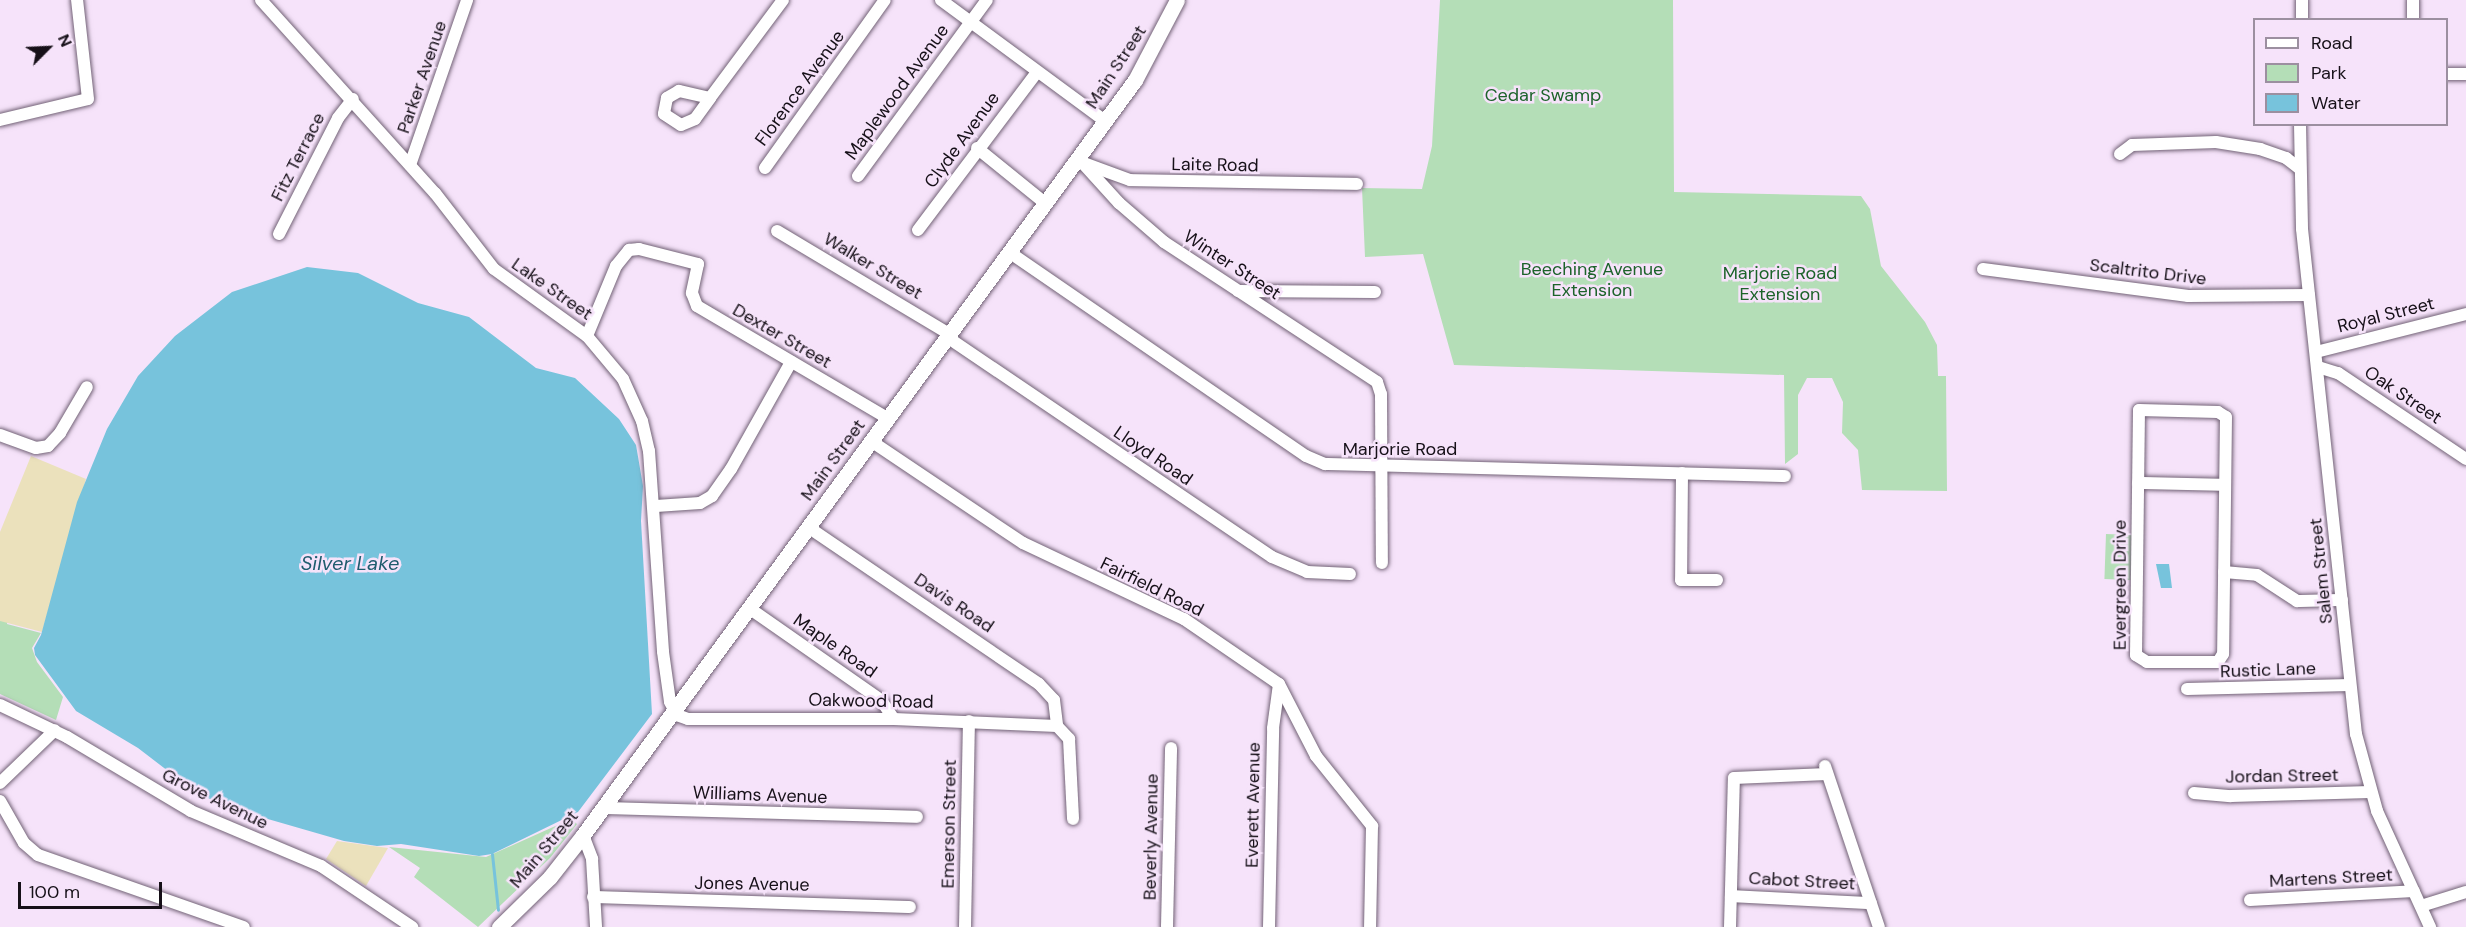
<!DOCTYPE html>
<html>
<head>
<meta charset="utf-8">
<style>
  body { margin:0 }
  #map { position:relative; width:2466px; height:927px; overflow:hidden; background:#f6e3fa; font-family:"DM Sans",sans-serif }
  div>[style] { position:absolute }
  .green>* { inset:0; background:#b4deb7; transform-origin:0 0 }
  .sand>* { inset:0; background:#ebe1bc }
  .water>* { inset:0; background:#77c3dc }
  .stream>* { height:3px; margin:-1.5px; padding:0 1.5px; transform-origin:1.5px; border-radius:1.5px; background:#77c3dc }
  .roads { filter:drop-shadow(0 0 2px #726276) drop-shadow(0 0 2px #726276) }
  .minor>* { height:12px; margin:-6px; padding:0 6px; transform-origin:6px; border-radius:6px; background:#fff }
  .major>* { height:15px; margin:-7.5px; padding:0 7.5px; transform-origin:7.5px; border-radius:7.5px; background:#fff }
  span { translate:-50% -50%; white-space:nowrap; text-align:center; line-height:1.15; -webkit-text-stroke:5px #f6e3fa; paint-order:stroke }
  .street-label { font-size:18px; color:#161018 }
  .park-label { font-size:18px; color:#1c632a }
  .water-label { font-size:20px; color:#1f5c6e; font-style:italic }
  .legend { position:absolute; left:2253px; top:18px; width:195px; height:108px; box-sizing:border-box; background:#f6e3fa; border:2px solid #9c8fa0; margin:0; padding:8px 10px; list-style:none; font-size:18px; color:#161018 }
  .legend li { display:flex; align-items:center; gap:12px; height:30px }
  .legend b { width:30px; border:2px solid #9c8fa0 }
  .north { position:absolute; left:18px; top:18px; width:60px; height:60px; -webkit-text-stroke:4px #f6e3fa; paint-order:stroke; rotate:66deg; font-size:16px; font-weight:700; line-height:24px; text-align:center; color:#161018 }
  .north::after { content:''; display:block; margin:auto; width:21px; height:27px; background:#161018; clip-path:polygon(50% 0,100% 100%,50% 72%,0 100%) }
  .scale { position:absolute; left:18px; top:882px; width:144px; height:27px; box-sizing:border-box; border:3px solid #161018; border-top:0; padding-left:8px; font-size:18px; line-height:21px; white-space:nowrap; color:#161018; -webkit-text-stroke:4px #f6e3fa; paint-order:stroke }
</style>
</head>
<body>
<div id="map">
  <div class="green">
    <i style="clip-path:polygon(1440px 0,1673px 0,1674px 192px,1861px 196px,1870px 209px,1881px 266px,1925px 322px,1937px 345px,1938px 376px,1946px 376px,1947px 491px,1862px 490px,1858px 450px,1842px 433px,1843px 402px,1832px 378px,1807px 378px,1798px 395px,1798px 454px,1785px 464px,1784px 375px,1454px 365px,1423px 254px,1365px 257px,1362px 188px,1422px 189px,1432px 146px)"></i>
    <i style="left:2106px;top:534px;width:26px;height:45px;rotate:2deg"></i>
    <i style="clip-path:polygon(10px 605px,7px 624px,41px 633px,32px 648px,37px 662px,63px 697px,56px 720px,0 694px,0 621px)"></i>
    <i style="clip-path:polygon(571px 819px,577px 824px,550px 858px,478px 927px,414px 877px,420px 868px,389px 847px,486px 857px)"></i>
  </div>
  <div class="sand">
    <i style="clip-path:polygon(31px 456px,86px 479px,42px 632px,0 621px,0 532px)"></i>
    <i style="clip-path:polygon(337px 841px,388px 848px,366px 886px,326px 859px)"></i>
  </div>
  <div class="water">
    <i style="clip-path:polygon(307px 267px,358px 273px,418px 303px,469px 317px,536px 368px,575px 378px,619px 419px,636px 445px,643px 486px,641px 521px,652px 714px,578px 812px,492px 854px,479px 856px,401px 844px,377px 846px,344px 841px,240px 811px,198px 794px,138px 748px,76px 711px,35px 655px,34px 648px,41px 635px,77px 502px,107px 429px,138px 376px,175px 336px,232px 292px)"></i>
    <i style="clip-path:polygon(2156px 564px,2169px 564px,2172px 588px,2161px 588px)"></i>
  </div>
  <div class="stream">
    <i style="left:492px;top:854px;width:56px;rotate:83.9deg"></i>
  </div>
  <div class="roads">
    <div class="minor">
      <i style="left:261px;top:0;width:260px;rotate:48deg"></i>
      <i style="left:435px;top:193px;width:96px;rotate:52.2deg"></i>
      <i style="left:494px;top:269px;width:115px;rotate:35.8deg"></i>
      <i style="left:587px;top:336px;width:56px;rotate:50.1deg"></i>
      <i style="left:623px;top:379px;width:46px;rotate:65.7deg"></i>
      <i style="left:642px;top:421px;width:31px;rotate:77deg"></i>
      <i style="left:649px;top:451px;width:201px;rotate:86deg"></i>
      <i style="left:663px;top:652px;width:50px;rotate:82deg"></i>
      <i style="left:670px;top:702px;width:15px;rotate:62deg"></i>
      <i style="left:677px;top:715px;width:12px;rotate:20deg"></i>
      <i style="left:688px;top:719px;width:206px"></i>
      <i style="left:894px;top:719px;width:163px;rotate:2.5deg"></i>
      <i style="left:1057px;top:726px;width:18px;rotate:47deg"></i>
      <i style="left:1069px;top:739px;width:80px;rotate:87.1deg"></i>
      <i style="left:941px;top:0;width:204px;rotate:36.4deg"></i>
      <i style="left:2413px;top:0;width:20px;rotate:90deg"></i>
      <i style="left:2302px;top:20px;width:20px;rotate:-90deg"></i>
      <i style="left:2446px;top:74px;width:20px"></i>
      <i style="left:710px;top:98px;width:32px;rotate:-167deg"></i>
      <i style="left:679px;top:91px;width:14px;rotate:150deg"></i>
      <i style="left:667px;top:98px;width:16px;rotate:101deg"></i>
      <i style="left:664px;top:114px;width:20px;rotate:33deg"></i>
      <i style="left:681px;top:125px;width:15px;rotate:-23deg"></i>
      <i style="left:695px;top:119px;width:26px;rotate:-54deg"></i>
      <i style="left:710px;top:98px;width:122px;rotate:-53.3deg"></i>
      <i style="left:0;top:120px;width:90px;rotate:-13.4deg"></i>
      <i style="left:88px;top:99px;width:100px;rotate:-96.3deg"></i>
      <i style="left:2300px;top:124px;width:105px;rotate:88.9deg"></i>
      <i style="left:2302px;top:229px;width:508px;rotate:83.9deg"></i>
      <i style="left:2356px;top:734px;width:80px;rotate:74.7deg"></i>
      <i style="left:2377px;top:811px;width:128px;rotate:65.4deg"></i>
      <i style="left:977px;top:148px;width:87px;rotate:39deg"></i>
      <i style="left:2120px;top:154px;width:15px;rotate:-37deg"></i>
      <i style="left:2132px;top:145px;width:84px;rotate:-2deg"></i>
      <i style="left:2216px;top:142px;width:45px;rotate:9deg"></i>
      <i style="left:2260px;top:149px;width:28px;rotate:19deg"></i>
      <i style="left:2286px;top:158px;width:16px;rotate:38deg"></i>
      <i style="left:1078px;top:158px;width:61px;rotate:47.7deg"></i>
      <i style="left:1119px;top:203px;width:60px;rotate:40.9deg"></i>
      <i style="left:1164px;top:242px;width:255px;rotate:33.3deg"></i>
      <i style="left:1377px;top:382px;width:13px;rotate:72deg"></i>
      <i style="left:1381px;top:394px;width:169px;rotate:89.7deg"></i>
      <i style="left:1086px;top:164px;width:47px;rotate:20deg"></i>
      <i style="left:1130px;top:180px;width:227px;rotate:1deg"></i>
      <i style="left:410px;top:165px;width:175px;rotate:-70.9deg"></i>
      <i style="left:765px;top:168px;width:206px;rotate:-54.5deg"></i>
      <i style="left:858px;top:176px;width:218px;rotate:-53.8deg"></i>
      <i style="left:918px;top:230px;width:198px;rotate:-53deg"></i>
      <i style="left:777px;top:231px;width:200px;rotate:30.9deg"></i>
      <i style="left:279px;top:234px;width:130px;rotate:-63deg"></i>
      <i style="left:338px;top:118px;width:24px;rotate:-52deg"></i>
      <i style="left:1009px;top:252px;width:360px;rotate:34.5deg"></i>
      <i style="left:1306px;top:456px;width:21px;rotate:23deg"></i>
      <i style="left:1325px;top:464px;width:460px;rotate:1.5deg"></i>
      <i style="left:1983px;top:269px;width:207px;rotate:7.5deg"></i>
      <i style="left:2188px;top:296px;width:121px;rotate:-0.5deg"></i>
      <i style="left:1238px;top:291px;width:137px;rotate:0.4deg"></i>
      <i style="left:587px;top:336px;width:76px;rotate:-67.5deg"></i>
      <i style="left:616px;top:266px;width:21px;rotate:-51deg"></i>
      <i style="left:629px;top:250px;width:10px;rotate:-6deg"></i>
      <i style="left:639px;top:249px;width:61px;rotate:14.3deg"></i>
      <i style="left:698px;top:264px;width:30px;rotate:102deg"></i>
      <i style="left:692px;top:293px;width:14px;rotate:69deg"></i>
      <i style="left:697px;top:306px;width:221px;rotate:30.5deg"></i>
      <i style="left:947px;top:337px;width:392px;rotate:34.1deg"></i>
      <i style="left:1272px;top:557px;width:38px;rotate:23deg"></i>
      <i style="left:1307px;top:572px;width:43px;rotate:2.7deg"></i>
      <i style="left:2316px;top:352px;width:155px;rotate:-14.2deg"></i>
      <i style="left:2318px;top:367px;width:21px;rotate:17deg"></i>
      <i style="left:2338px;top:373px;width:154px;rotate:33.9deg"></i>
      <i style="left:2139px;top:410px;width:79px;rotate:1.5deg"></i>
      <i style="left:2218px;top:412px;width:9px;rotate:32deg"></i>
      <i style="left:2226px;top:417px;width:237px;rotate:90.7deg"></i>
      <i style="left:2223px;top:654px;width:9px;rotate:122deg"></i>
      <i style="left:2218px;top:662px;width:71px;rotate:180deg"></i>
      <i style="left:2147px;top:662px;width:13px;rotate:-148deg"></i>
      <i style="left:2136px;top:655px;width:245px;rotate:-89.3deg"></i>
      <i style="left:0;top:435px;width:38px;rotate:20deg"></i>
      <i style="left:36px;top:448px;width:12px;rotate:-9deg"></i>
      <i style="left:48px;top:446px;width:18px;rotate:-47deg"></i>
      <i style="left:60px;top:433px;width:53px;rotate:-59.6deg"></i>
      <i style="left:871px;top:441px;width:183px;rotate:33.9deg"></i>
      <i style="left:1023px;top:543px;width:178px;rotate:25.3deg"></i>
      <i style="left:1184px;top:619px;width:115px;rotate:34.4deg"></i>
      <i style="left:1279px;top:684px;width:81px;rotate:62.8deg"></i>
      <i style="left:1316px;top:756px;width:90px;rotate:51.3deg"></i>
      <i style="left:1372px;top:826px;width:101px;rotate:91.1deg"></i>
      <i style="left:1682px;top:473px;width:107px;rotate:90.5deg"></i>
      <i style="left:1681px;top:580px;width:36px"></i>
      <i style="left:2138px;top:483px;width:87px;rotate:1.3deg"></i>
      <i style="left:656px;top:506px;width:44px;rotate:-3.9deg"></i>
      <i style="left:700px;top:503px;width:14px;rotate:-30deg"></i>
      <i style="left:712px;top:496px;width:33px;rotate:-55deg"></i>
      <i style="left:731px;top:469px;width:123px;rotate:-60.7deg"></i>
      <i style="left:808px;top:527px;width:279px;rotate:34.2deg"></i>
      <i style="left:1039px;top:684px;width:22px;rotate:47deg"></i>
      <i style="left:1054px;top:700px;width:26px;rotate:83deg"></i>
      <i style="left:2224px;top:572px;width:33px;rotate:5deg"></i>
      <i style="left:2257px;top:575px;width:48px;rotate:33deg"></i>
      <i style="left:2297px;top:601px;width:45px;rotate:-1.3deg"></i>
      <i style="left:749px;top:608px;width:161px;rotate:34.9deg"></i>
      <i style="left:881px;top:700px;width:23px;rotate:56deg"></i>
      <i style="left:2187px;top:689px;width:163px;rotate:-1.4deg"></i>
      <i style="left:0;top:705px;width:74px;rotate:25.5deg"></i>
      <i style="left:67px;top:737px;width:144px;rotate:30.8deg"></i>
      <i style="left:191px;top:811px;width:141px;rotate:22.9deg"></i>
      <i style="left:321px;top:866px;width:110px;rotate:33.8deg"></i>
      <i style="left:1825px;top:766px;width:170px;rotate:71.5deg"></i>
      <i style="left:0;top:783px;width:76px;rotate:-43.9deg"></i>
      <i style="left:2194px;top:793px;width:37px;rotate:5deg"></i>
      <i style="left:2231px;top:796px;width:139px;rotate:-1.6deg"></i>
      <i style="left:0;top:801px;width:48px;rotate:60.3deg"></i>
      <i style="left:24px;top:843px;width:18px;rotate:41deg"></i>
      <i style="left:38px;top:855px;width:218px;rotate:19.3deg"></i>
      <i style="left:603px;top:808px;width:314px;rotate:1.6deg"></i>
      <i style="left:583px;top:835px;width:26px;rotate:69deg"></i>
      <i style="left:592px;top:859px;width:68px;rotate:86.6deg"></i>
      <i style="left:1731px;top:896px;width:140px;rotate:2.9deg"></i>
      <i style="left:593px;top:897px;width:317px;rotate:1.8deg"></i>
      <i style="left:2250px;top:900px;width:164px;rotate:-3.1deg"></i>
      <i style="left:2421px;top:906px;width:47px;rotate:-17.3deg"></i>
      <i style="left:965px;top:927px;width:206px;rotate:-88.9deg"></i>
      <i style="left:1167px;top:927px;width:179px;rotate:-88.7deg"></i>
      <i style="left:1269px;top:927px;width:199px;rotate:-88.8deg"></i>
      <i style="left:1273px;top:728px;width:44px;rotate:-82.2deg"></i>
      <i style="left:1730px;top:927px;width:149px;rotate:-88.5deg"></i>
      <i style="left:1734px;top:778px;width:93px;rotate:-2.5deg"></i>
    </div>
    <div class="major">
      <i style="left:499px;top:927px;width:71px;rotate:-44.4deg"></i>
      <i style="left:550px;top:877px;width:53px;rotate:-51.8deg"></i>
      <i style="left:583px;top:835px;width:935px;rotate:-53.83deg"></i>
      <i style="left:1135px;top:80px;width:90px;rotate:-62.3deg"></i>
    </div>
  </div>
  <div class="street-label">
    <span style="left:1116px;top:67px;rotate:-57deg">Main Street</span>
    <span style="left:422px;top:77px;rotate:-71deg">Parker Avenue</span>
    <span style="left:800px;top:88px;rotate:-54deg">Florence Avenue</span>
    <span style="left:897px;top:92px;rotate:-54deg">Maplewood Avenue</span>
    <span style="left:962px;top:140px;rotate:-54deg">Clyde Avenue</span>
    <span style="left:298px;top:157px;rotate:-63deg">Fitz Terrace</span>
    <span style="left:1215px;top:165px;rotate:1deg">Laite Road</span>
    <span style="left:1232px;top:265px;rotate:33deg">Winter Street</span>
    <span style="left:873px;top:266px;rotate:31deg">Walker Street</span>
    <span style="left:2148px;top:272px;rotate:7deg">Scaltrito Drive</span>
    <span style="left:552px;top:289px;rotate:35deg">Lake Street</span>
    <span style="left:2386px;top:315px;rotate:-14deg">Royal Street</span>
    <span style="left:782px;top:336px;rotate:30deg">Dexter Street</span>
    <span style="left:2403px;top:395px;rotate:34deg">Oak Street</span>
    <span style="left:1400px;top:449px">Marjorie Road</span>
    <span style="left:1153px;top:456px;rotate:34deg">Lloyd Road</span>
    <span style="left:833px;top:460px;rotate:-54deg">Main Street</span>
    <span style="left:2321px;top:571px;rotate:-96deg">Salem Street</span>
    <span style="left:2120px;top:585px;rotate:-90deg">Evergreen Drive</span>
    <span style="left:1152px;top:587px;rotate:26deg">Fairfield Road</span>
    <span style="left:954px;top:603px;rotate:34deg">Davis Road</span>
    <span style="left:835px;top:646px;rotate:35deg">Maple Road</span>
    <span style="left:2268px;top:670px;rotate:-2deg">Rustic Lane</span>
    <span style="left:871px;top:701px;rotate:1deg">Oakwood Road</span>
    <span style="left:2282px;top:776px;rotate:-1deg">Jordan Street</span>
    <span style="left:760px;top:795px;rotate:2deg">Williams Avenue</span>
    <span style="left:215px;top:799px;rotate:26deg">Grove Avenue</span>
    <span style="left:1253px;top:805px;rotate:-89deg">Everett Avenue</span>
    <span style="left:949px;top:824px;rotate:-89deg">Emerson Street</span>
    <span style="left:1151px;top:837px;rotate:-89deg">Beverly Avenue</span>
    <span style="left:544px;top:849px;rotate:-50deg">Main Street</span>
    <span style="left:2331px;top:878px;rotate:-3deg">Martens Street</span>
    <span style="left:1802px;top:881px;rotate:3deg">Cabot Street</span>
    <span style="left:752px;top:884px;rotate:1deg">Jones Avenue</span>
  </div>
  <div class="park-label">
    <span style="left:1543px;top:95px">Cedar Swamp</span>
    <span style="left:1592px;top:280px">Beeching Avenue<br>Extension</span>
    <span style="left:1780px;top:284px">Marjorie Road<br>Extension</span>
  </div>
  <div class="water-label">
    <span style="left:350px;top:563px">Silver Lake</span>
  </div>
  <ul class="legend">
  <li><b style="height:8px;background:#fff"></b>Road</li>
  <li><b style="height:16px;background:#b4deb7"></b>Park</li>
  <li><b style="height:16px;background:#77c3dc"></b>Water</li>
  </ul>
  <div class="north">N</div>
  <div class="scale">100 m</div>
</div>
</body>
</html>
